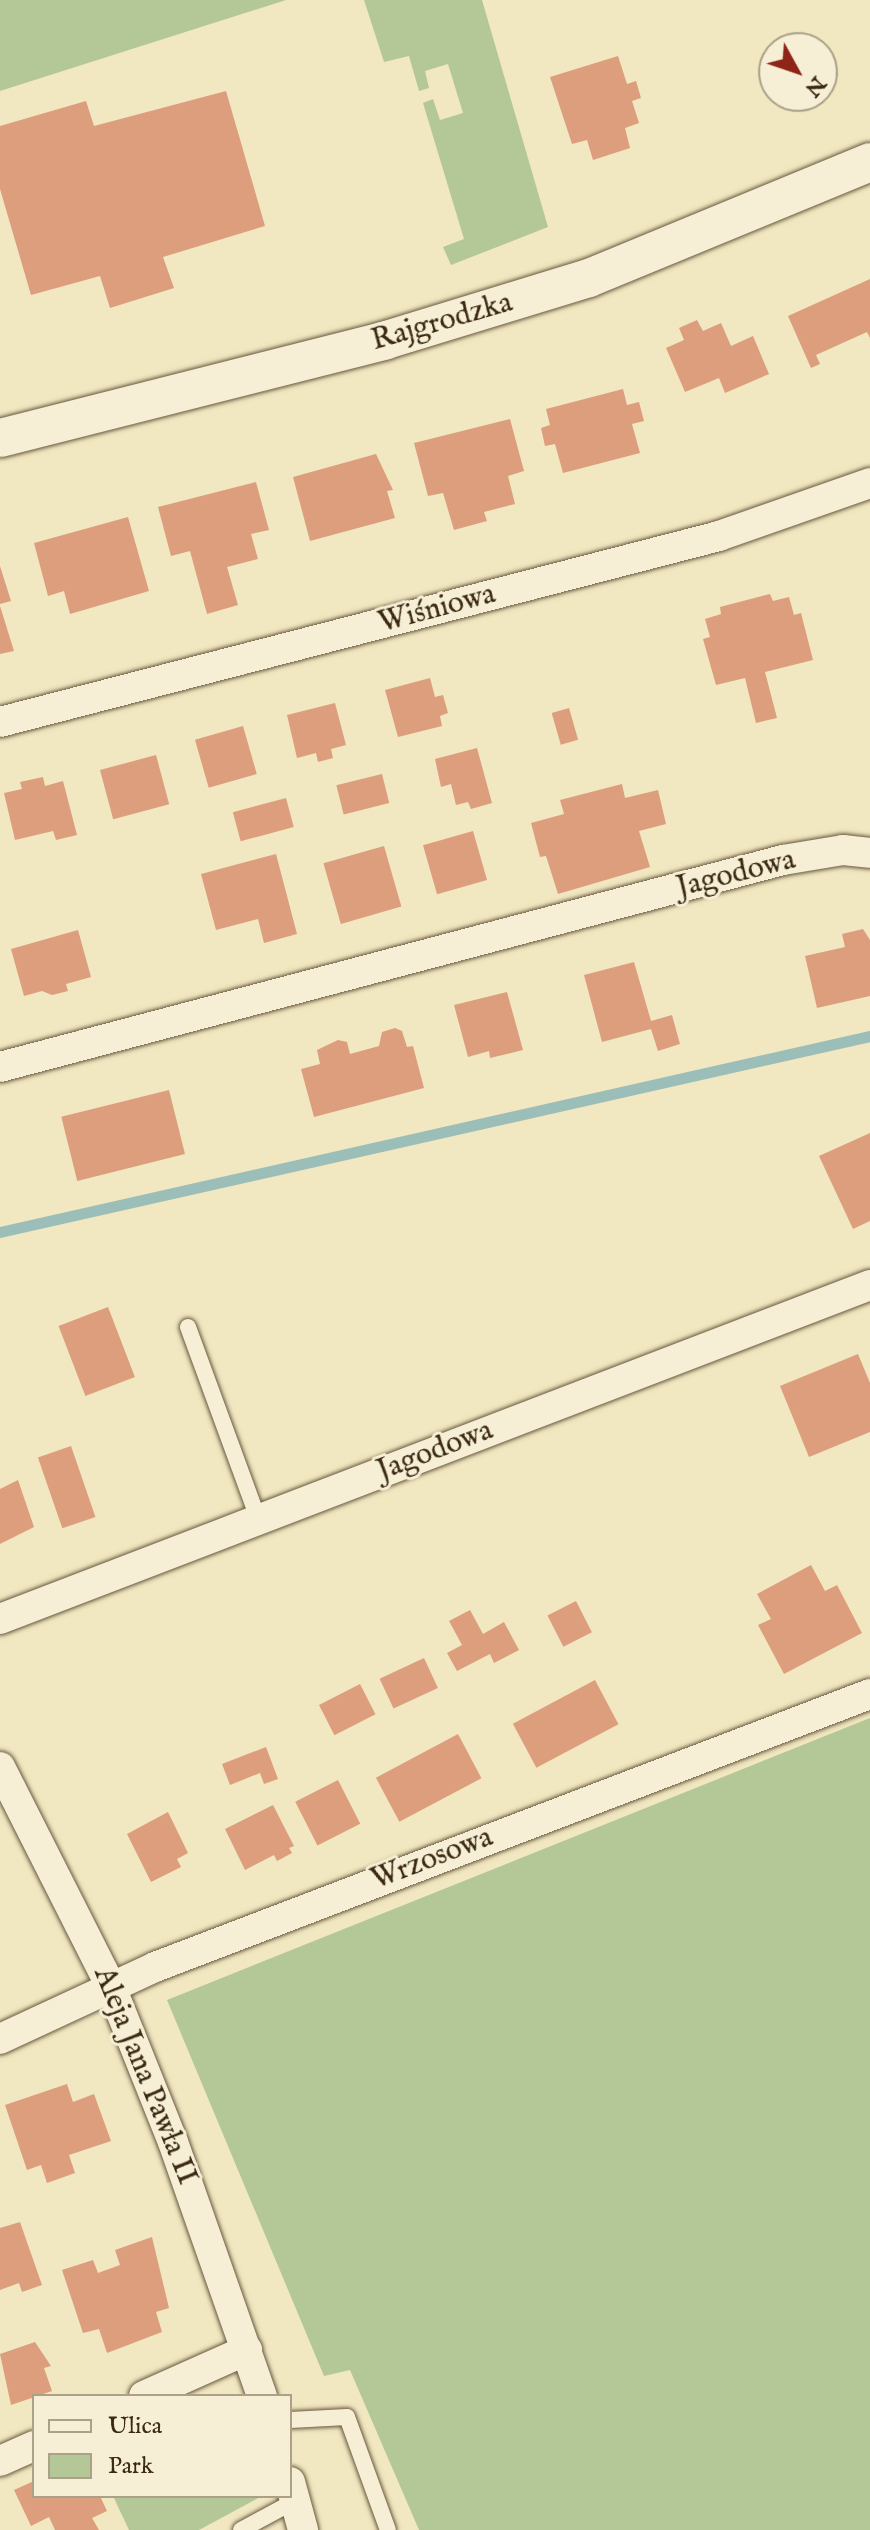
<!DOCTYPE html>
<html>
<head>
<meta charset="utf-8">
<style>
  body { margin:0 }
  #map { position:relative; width:870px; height:2530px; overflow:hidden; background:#f1e7c0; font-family:"IM FELL English",serif }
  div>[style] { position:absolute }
  .green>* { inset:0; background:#b4c797 }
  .stream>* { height:11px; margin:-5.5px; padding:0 5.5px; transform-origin:5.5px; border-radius:5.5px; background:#9cbeb9 }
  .building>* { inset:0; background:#dd9e7e; transform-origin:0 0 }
  .roads { filter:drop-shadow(0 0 2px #68583e) drop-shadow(0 0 2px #68583e) }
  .service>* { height:16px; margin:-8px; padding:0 8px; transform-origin:8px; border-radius:8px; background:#f6efd6 }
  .minor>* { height:30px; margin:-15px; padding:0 15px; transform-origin:15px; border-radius:15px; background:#f6efd6 }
  .tertiary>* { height:38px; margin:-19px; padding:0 19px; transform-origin:19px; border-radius:19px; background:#f6efd6 }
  span { translate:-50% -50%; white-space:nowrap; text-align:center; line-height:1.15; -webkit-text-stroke:6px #f6efd6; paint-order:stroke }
  .street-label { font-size:30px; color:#3b2913 }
  .legend { position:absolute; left:32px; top:2394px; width:260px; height:104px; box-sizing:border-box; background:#f6efd6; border:2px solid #aba088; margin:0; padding:10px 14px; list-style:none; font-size:24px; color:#3b2913 }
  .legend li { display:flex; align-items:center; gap:16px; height:40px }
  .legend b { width:40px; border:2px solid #aba088 }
  .north { position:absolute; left:758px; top:32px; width:80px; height:80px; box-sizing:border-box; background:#f6efd6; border:2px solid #aba088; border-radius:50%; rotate:130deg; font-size:22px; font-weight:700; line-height:32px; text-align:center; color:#3b2913 }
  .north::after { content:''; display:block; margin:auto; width:28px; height:36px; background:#8f2418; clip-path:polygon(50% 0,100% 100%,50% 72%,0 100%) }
</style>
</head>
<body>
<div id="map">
  <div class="green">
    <i style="clip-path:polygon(0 0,286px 0,0 91px)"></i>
    <i style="clip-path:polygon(364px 0,482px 0,548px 227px,451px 265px,443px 247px,464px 239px,423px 103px,433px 99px,440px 120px,463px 113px,448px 64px,425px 71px,429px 88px,419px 91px,409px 56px,384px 62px)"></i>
    <i style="clip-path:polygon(870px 1718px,870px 2530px,419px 2530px,350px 2370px,324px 2376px,167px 2000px)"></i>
    <i style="clip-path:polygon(113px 2496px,262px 2496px,199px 2530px,129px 2530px)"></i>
  </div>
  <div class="stream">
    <i style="left:0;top:1232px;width:892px;rotate:-12.7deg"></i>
  </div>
  <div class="building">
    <i style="clip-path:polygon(618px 56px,627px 84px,636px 81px,641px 98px,632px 101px,639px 123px,625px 128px,630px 148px,593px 160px,587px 140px,572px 144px,550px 77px)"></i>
    <i style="clip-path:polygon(226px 91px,265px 226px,163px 257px,174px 288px,110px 308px,100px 276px,31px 295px,0 189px,0 126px,86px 101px,94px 126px)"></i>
    <i style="clip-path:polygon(870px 279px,870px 338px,867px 332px,816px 355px,820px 364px,811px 368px,788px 316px)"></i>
    <i style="clip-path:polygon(697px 320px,703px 331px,721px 323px,731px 346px,753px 336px,769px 374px,725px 393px,719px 378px,685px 392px,666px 348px,684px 340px,679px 328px)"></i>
    <i style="clip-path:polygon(623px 389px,627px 405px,639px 402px,644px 421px,632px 424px,640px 453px,563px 473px,555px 444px,545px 446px,541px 428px,550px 425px,546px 409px)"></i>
    <i style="clip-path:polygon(510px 419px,524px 471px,508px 476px,515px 504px,484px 512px,487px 521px,454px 530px,443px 493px,428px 496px,414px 443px)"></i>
    <i style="clip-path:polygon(376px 454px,393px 490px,387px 491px,395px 518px,310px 541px,293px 477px)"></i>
    <i style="clip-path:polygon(256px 482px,269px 530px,251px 534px,258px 559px,227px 567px,238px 605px,207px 614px,190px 551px,171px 556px,158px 507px)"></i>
    <i style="clip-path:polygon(128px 517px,149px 591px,70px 614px,64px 591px,48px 596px,34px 543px)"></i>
    <i style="clip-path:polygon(0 566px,11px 601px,0 604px)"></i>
    <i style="clip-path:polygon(770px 594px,773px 601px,789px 597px,794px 615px,801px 613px,813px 660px,765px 672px,777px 718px,756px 723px,745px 678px,716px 685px,703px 639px,710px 637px,705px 619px,721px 614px,720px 607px)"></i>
    <i style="clip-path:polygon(0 606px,14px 651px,0 654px)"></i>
    <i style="clip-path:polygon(430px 678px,435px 697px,443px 695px,448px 713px,440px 716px,442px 726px,398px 737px,385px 690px)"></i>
    <i style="clip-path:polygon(335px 703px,346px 745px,331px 749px,333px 758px,318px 762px,316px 753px,297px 758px,287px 715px)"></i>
    <i style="left:569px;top:708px;width:33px;height:18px;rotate:74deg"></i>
    <i style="left:243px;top:726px;width:50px;height:50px;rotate:74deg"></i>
    <i style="clip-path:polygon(477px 748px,492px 803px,471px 809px,468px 802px,456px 805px,451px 784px,441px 787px,435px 759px)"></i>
    <i style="left:156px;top:755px;width:51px;height:58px;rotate:75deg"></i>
    <i style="left:382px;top:774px;width:30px;height:47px;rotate:76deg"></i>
    <i style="clip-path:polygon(43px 777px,45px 786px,63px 781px,77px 835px,56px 840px,53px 831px,15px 840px,4px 793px,22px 789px,20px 782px)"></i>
    <i style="clip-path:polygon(622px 784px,625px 798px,658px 790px,666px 824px,639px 831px,650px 867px,558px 894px,546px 856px,540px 857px,531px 823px,564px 814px,560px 800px)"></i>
    <i style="left:286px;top:798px;width:30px;height:55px;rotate:75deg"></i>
    <i style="left:473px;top:831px;width:51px;height:52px;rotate:74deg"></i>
    <i style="left:384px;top:846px;width:63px;height:63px;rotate:74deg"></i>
    <i style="clip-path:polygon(276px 854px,297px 934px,264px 943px,258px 919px,216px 930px,201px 874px)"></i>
    <i style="clip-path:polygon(863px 929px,870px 940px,870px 996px,817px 1008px,805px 956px,845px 947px,842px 934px)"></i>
    <i style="clip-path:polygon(78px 930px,91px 977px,66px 984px,68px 991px,52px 995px,42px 991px,24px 996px,11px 949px)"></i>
    <i style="clip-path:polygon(634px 962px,651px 1021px,672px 1015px,680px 1044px,658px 1051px,651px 1029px,602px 1042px,584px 975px)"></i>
    <i style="clip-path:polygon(507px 992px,523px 1050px,490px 1058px,489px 1051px,468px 1057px,454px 1005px)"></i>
    <i style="clip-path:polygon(395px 1028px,402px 1031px,407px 1047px,413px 1046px,424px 1088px,314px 1117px,301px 1069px,320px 1064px,317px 1050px,338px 1040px,347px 1042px,350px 1054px,379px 1046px,382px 1032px)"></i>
    <i style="left:169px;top:1090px;width:66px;height:111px;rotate:76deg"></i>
    <i style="clip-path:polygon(870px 1133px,870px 1221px,853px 1229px,819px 1156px)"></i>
    <i style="left:108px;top:1307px;width:75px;height:53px;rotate:69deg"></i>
    <i style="clip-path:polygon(858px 1354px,870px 1383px,870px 1432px,809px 1457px,780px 1386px)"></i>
    <i style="left:71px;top:1446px;width:75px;height:35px;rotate:71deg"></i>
    <i style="clip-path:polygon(18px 1480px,34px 1527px,0 1544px,0 1489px)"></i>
    <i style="clip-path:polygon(811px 1565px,825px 1591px,837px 1585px,862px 1633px,784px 1674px,758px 1625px,771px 1619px,757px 1594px)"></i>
    <i style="left:576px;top:1601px;width:35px;height:32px;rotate:63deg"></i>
    <i style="clip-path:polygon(470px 1610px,483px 1634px,504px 1622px,519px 1650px,494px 1663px,490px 1654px,457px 1671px,447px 1653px,462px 1645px,449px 1621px)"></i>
    <i style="left:424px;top:1658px;width:33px;height:49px;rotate:65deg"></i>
    <i style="left:595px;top:1680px;width:50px;height:93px;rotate:62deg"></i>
    <i style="left:360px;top:1684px;width:34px;height:46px;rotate:63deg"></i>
    <i style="left:458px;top:1734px;width:50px;height:93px;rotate:62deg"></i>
    <i style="clip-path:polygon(266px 1747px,278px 1779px,264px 1784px,260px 1773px,230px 1785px,222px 1764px)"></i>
    <i style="left:338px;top:1780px;width:49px;height:48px;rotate:63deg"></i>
    <i style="clip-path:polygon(273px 1805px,294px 1846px,289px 1848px,292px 1853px,277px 1861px,274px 1855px,245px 1870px,225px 1829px)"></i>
    <i style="clip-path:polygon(168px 1812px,188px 1853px,177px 1859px,181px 1867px,151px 1882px,127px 1834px)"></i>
    <i style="clip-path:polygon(67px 2084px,73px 2102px,94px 2094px,111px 2141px,69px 2155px,75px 2173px,47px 2183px,41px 2165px,27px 2170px,5px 2105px)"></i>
    <i style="clip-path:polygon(20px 2222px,42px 2285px,22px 2292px,19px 2283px,0 2290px,0 2228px)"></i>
    <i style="clip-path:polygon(152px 2237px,169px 2308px,156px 2312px,162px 2332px,107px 2353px,99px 2329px,83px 2333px,62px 2270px,93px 2260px,98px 2273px,120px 2265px,115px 2250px)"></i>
    <i style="clip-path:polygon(35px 2342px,51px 2366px,44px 2368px,52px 2391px,11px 2405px,0 2354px)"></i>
    <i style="clip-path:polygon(34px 2481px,34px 2496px,100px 2496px,107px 2511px,92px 2518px,99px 2530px,55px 2530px,49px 2517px,31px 2526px,14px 2490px)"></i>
  </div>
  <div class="roads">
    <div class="service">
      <i style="left:188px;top:1327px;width:203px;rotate:69.9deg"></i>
      <i style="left:290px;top:2420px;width:57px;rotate:-3deg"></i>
      <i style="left:347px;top:2417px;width:120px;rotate:70.1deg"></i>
      <i style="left:241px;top:2530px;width:59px;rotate:-28.3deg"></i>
    </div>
    <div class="minor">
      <i style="left:0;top:722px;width:743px;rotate:-14.5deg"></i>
      <i style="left:719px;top:536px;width:160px;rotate:-19.3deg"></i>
      <i style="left:0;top:1067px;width:810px;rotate:-14.81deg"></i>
      <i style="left:783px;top:860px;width:61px;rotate:-9.5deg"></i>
      <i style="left:843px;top:850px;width:27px;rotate:6deg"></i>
      <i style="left:0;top:1619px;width:932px;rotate:-21deg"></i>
      <i style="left:0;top:1767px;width:246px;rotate:63.2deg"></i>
      <i style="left:111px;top:1987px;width:167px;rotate:68.2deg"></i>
      <i style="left:173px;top:2142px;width:269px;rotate:70.7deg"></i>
      <i style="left:0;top:2039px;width:171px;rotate:-24.9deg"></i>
      <i style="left:155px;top:1967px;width:765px;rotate:-20.9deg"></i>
      <i style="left:144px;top:2396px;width:113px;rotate:-24.1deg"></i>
      <i style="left:0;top:2461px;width:37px;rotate:-24deg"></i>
      <i style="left:290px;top:2482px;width:50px;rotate:74.8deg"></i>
    </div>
    <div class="tertiary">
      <i style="left:0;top:438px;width:398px;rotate:-14.2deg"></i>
      <i style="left:386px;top:340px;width:212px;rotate:-17deg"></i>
      <i style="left:589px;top:278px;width:304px;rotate:-22.4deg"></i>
    </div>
  </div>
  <div class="street-label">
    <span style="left:442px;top:322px;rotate:-16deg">Rajgrodzka</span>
    <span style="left:437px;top:609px;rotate:-15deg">Wiśniowa</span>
    <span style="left:736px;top:874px;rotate:-14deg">Jagodowa</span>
    <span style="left:435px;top:1451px;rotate:-21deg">Jagodowa</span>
    <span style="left:432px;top:1859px;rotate:-21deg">Wrzosowa</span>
    <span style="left:145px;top:2076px;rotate:68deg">Aleja Jana Pawła II</span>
  </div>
  <ul class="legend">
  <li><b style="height:10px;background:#f6efd6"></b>Ulica</li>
  <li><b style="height:22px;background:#b4c797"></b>Park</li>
  </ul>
  <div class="north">N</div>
</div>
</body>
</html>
